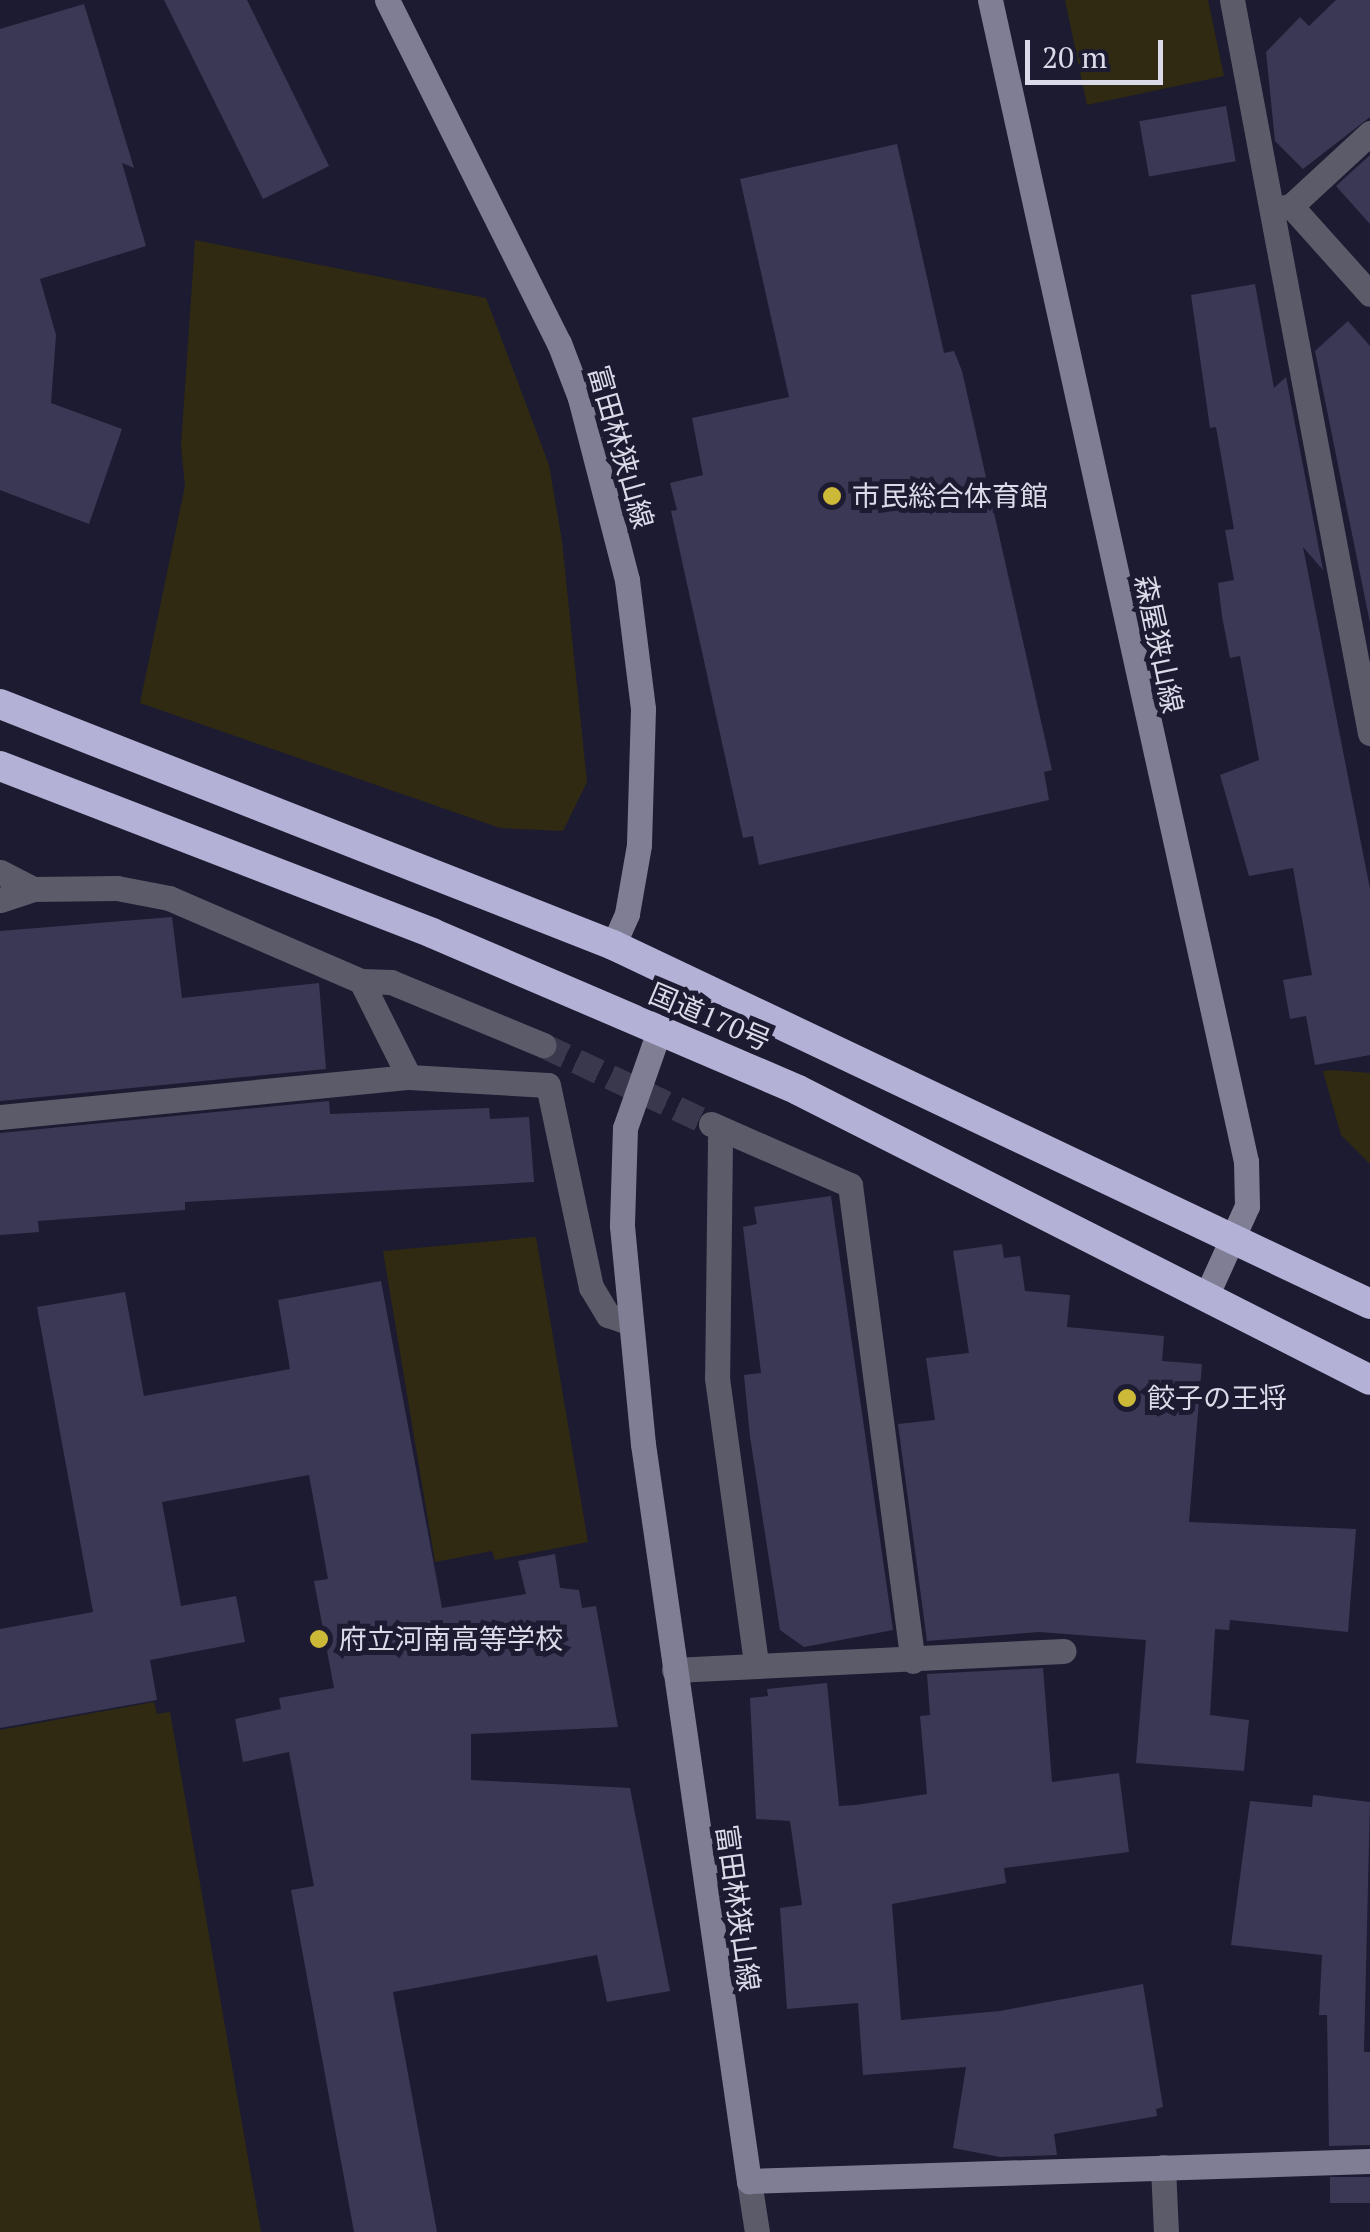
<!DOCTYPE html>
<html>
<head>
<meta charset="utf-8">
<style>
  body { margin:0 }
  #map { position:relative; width:1370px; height:2232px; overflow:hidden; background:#1d1b31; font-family:"PT Serif","Noto Sans JP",serif }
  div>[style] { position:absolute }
  .green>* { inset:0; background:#2f2a11 }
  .building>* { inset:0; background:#3b3856; transform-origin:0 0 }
  .street-tunnel>* { height:25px; margin-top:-12.5px; transform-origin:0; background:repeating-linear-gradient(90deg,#39384d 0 25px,transparent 0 37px) }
  .street>* { height:25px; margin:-12.5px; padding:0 12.5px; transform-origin:12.5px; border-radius:12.5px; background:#5c5b6a }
  .secondary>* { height:25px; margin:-12.5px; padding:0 12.5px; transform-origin:12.5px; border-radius:12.5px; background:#7f7e95 }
  .highway>* { height:30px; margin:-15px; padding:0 15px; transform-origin:15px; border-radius:15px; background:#b4b1d6 }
  .dots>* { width:28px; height:28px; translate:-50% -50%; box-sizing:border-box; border:5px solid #1d1b31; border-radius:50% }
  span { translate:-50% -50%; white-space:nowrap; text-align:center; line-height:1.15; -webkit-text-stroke:10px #1d1b31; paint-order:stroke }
  .street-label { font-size:28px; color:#dadae9 }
  .poi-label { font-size:28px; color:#dadae9 }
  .left { translate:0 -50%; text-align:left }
  .scale { position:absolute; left:1025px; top:40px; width:138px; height:45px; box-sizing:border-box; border:5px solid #dadae9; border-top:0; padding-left:12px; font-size:30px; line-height:35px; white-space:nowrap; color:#dadae9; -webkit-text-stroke:8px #1d1b31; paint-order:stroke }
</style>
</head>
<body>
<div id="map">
  <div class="green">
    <i style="clip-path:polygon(1065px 0,1208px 0,1224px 76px,1087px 105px)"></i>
    <i style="clip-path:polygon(195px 240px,486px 298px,549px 465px,562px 541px,587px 782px,563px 831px,500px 828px,140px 703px,185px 486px,181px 446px)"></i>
    <i style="clip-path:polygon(1333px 1070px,1370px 1073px,1370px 1164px,1341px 1135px,1323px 1071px)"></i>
    <i style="clip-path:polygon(536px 1237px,588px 1542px,495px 1560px,492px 1551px,435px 1562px,383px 1251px)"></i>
    <i style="clip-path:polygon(154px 1702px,157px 1714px,170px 1712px,261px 2232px,0 2232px,0 1730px)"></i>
  </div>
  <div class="building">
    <i style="clip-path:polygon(164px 0,247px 0,329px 166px,263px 199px)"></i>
    <i style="clip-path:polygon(1336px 0,1370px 0,1370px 117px,1303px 169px,1275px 141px,1266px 52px,1300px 17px,1309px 26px)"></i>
    <i style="clip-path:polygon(84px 4px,134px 168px,122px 163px,146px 246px,40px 279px,56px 335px,51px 403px,122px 429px,89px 524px,0 490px,0 29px)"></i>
    <i style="left:1226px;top:106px;width:56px;height:88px;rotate:80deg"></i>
    <i style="clip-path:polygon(897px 144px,944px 353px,954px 351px,962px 371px,1052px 770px,1044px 772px,1049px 800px,759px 865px,753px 836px,743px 838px,671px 511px,677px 510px,670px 483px,703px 475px,692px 418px,789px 397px,740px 179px)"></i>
    <i style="clip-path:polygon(1370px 155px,1370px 224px,1336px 186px)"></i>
    <i style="clip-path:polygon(1255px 284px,1274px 388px,1286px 377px,1323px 570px,1303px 547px,1370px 889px,1370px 1055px,1315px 1065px,1306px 1016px,1290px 1019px,1283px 980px,1312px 975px,1293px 868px,1249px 876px,1220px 775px,1259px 760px,1240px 656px,1230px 658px,1222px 616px,1218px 583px,1234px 580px,1225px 530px,1234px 529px,1216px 427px,1210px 428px,1191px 295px)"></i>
    <i style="clip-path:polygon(1348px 321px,1370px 346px,1370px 623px,1315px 351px)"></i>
    <i style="clip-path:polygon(172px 917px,182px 998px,319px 983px,326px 1069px,0 1101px,0 931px)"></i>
    <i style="clip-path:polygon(329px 1101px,330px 1114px,489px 1108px,490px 1119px,529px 1117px,534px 1182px,185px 1202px,185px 1210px,38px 1221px,39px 1232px,0 1235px,0 1133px)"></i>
    <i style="clip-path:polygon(831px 1196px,893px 1630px,804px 1647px,780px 1630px,750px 1437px,744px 1375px,761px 1373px,743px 1227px,757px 1224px,754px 1207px)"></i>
    <i style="clip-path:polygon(1002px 1244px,1004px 1258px,1020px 1256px,1025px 1291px,1070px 1295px,1067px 1327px,1164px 1336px,1162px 1361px,1202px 1364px,1189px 1522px,1356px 1529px,1348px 1632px,1230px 1620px,1229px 1630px,1215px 1629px,1210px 1715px,1249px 1720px,1244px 1771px,1136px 1763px,1146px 1640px,1039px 1632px,927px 1641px,898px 1424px,935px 1420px,926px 1358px,969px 1353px,953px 1251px)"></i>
    <i style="clip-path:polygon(381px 1281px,442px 1608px,526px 1594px,518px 1561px,555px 1554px,560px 1588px,579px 1590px,582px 1608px,596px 1606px,618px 1727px,471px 1734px,471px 1780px,630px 1788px,670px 1991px,607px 2002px,597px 1955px,393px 1992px,437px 2232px,354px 2232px,291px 1890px,314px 1886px,289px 1752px,243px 1762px,235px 1719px,281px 1709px,279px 1698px,334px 1688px,314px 1581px,328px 1579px,309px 1475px,162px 1502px,181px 1606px,236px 1596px,245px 1642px,150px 1660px,157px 1700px,0 1728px,0 1629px,93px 1612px,37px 1307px,125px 1292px,144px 1396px,290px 1369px,278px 1300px)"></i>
    <i style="clip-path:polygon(1043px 1668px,1052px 1782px,1119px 1773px,1129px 1852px,1004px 1868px,1006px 1883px,892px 1904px,901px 2020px,1000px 2011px,1143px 1984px,1163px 2107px,1156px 2109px,1157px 2116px,1054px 2134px,1057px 2155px,1000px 2157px,953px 2148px,966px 2067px,863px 2075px,858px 2003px,787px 2009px,780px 1908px,802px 1905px,790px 1821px,756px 1819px,750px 1698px,768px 1696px,767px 1689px,827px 1683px,839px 1806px,856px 1805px,927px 1794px,920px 1716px,930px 1715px,927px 1674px)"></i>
    <i style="clip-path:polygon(1313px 1795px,1370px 1802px,1364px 2052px,1370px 2052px,1370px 2145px,1329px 2146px,1327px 2015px,1319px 2015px,1322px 1955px,1231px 1945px,1250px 1801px,1312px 1807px)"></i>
    <i style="left:1370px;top:2177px;width:26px;height:40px;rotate:90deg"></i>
  </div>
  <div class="street-tunnel">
    <i style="left:543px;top:1045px;width:186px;rotate:25.2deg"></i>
  </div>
  <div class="street">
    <i style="left:1232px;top:0;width:746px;rotate:79.34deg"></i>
    <i style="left:1291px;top:206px;width:118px;rotate:48.1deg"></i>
    <i style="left:1272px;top:210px;width:19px;rotate:-12deg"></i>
    <i style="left:1291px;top:206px;width:108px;rotate:-42.7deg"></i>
    <i style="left:0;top:872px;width:37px;rotate:27deg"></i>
    <i style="left:0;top:900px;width:35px;rotate:-18deg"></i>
    <i style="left:33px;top:889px;width:84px;rotate:-0.7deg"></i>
    <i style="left:117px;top:888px;width:53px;rotate:10.9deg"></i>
    <i style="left:169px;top:898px;width:209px;rotate:23.4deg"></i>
    <i style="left:361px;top:981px;width:30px;rotate:2deg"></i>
    <i style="left:391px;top:982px;width:165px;rotate:22.5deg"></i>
    <i style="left:361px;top:981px;width:107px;rotate:63.4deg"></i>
    <i style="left:0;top:1117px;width:411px;rotate:-5.6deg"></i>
    <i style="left:409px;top:1077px;width:139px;rotate:3.3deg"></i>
    <i style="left:548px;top:1085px;width:207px;rotate:78deg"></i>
    <i style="left:591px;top:1287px;width:33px;rotate:59deg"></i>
    <i style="left:608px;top:1315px;width:24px;rotate:19deg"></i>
    <i style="left:711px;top:1124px;width:152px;rotate:23.7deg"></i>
    <i style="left:850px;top:1185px;width:480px;rotate:82.5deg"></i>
    <i style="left:726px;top:1131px;width:12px;rotate:121deg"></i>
    <i style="left:720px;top:1141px;width:237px;rotate:90.7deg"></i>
    <i style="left:717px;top:1378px;width:287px;rotate:82.2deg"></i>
    <i style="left:674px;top:1670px;width:390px;rotate:-2.8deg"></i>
    <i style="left:1163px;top:2167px;width:65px;rotate:87.4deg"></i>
    <i style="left:749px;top:2181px;width:52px;rotate:81.1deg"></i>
  </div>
  <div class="secondary">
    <i style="left:387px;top:0;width:384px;rotate:63.4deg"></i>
    <i style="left:559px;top:343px;width:59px;rotate:69.1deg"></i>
    <i style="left:580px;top:398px;width:188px;rotate:75.5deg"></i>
    <i style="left:627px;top:580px;width:130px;rotate:82.9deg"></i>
    <i style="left:643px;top:709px;width:136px;rotate:91.7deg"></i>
    <i style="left:639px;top:845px;width:70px;rotate:99.9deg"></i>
    <i style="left:627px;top:914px;width:34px;rotate:114deg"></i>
    <i style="left:990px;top:0;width:1189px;rotate:77.57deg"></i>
    <i style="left:1246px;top:1161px;width:45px;rotate:88.7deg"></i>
    <i style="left:1247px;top:1206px;width:97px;rotate:114.4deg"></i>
    <i style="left:659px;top:1031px;width:103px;rotate:109.3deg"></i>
    <i style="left:625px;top:1128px;width:98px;rotate:91.8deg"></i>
    <i style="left:622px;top:1226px;width:219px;rotate:84.5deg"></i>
    <i style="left:643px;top:1444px;width:745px;rotate:81.82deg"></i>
    <i style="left:749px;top:2181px;width:621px;rotate:-1.84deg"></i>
  </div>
  <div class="highway">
    <i style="left:0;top:704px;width:659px;rotate:21.46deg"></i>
    <i style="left:613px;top:945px;width:838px;rotate:25.37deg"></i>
    <i style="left:0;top:766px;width:463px;rotate:21.1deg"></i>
    <i style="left:432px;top:933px;width:398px;rotate:23.2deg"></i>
    <i style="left:798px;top:1090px;width:641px;rotate:26.88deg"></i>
  </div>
  <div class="dots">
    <i style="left:832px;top:496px;background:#cdb938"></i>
    <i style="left:1127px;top:1398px;background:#cdb938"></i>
    <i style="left:319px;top:1639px;background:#cdb938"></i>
  </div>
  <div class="street-label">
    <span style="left:621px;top:447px;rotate:74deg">富田林狭山線</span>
    <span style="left:1159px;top:644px;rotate:78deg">森屋狭山線</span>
    <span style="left:710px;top:1017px;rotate:23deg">国道170号</span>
    <span style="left:738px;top:1908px;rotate:82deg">富田林狭山線</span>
  </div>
  <div class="poi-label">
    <span class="left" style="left:852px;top:496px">市民総合体育館</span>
    <span class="left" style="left:1147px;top:1398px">餃子の王将</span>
    <span class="left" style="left:339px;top:1639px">府立河南高等学校</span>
  </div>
  <div class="scale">20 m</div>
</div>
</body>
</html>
